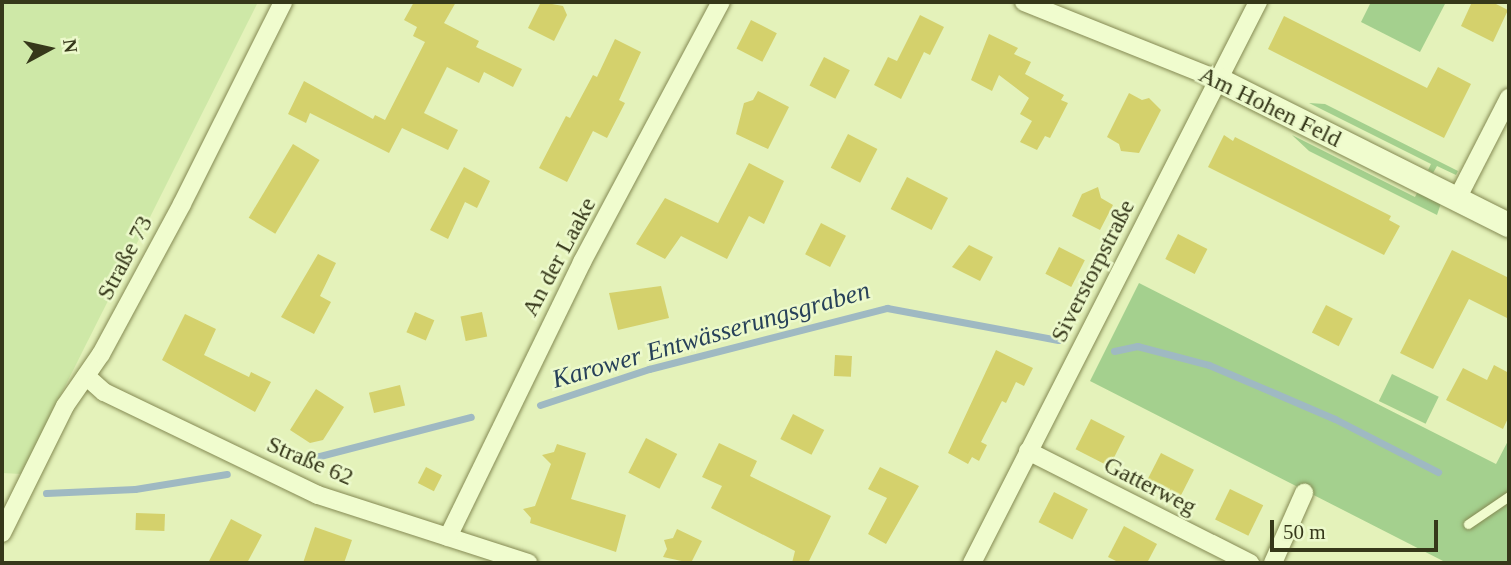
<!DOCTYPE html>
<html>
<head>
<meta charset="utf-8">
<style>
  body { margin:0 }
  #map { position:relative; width:1511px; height:565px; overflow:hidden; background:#e4f2ba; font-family:Georgia,serif }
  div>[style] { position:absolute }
  .farmland>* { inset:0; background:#cee8a7 }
  .green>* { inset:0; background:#a4d08e; transform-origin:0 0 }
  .stream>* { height:7px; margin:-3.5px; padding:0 3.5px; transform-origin:3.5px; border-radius:3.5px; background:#9fb9c2 }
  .building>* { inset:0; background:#d4d16c; transform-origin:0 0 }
  .roads { filter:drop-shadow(0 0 2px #858a53) drop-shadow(0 0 2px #858a53) }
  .lane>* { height:9px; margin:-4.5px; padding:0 4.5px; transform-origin:4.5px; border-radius:4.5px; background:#f0fcce }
  .street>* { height:18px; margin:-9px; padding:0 9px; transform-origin:9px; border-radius:9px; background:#f0fcce }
  .secondary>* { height:24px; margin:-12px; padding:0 12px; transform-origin:12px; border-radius:12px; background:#f0fcce }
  span { translate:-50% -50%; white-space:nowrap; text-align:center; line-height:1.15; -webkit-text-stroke:5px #ecf9cb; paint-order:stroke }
  .street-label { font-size:24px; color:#36381a }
  .water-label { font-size:26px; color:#274159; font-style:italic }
  .frame { position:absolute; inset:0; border:4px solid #36381a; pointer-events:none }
  .north { position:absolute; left:14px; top:14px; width:70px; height:70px; -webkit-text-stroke:5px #ecf9cb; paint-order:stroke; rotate:82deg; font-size:19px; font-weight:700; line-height:28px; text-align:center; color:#36381a }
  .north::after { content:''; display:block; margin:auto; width:24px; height:32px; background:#36381a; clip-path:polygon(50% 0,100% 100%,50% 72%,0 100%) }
  .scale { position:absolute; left:1270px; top:520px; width:168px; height:32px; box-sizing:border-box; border:4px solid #36381a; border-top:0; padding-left:9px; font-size:21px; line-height:24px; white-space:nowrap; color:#36381a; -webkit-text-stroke:5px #ecf9cb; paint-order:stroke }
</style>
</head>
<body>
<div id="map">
  <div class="farmland">
    <i style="clip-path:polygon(2px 2px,258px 2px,21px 474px,2px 473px)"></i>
  </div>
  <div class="green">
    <i style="clip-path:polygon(1371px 2px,1446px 2px,1420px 52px,1361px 22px)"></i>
    <i style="clip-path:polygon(1309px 103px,1325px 104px,1458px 171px,1456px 175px,1437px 166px,1433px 173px,1428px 170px,1431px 164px)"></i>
    <i style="clip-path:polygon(1292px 135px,1415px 197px,1418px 191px,1441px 203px,1437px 215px,1309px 151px)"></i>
    <i style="clip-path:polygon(1139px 283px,1496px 464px,1509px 439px,1509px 563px,1447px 563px,1090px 381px)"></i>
    <i style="left:1392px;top:374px;width:52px;height:30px;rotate:26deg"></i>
  </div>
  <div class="stream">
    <i style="left:1114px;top:351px;width:24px;rotate:-12deg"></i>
    <i style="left:1137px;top:346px;width:74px;rotate:14.8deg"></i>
    <i style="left:1209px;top:365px;width:137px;rotate:23.2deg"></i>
    <i style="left:1335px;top:419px;width:116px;rotate:27.2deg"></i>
    <i style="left:540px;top:405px;width:115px;rotate:-18.3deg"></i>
    <i style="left:649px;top:369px;width:246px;rotate:-14.4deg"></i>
    <i style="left:887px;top:308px;width:174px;rotate:10.6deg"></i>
    <i style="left:312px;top:458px;width:164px;rotate:-14.5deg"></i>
    <i style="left:46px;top:493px;width:89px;rotate:-2.6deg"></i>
    <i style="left:135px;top:489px;width:93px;rotate:-9.3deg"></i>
  </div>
  <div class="building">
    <i style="clip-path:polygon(414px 2px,456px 2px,444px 23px,479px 41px,476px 47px,522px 69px,513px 87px,484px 72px,479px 83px,447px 67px,424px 113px,458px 130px,448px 150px,402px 128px,389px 153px,310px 113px,306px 123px,288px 114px,304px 81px,373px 119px,375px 115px,385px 120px,425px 42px,413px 36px,417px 27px,404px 20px)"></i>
    <i style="clip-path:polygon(541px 2px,563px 6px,567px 15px,554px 41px,528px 28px)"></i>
    <i style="clip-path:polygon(1472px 2px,1492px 2px,1508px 10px,1493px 42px,1461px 26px)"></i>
    <i style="clip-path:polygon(920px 15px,944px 27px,930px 55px,924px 52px,901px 99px,874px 85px,888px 57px,897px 61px)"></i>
    <i style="clip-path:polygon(1284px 16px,1427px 88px,1438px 67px,1471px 84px,1444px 138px,1268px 49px)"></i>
    <i style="left:751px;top:20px;width:29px;height:32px;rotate:27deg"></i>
    <i style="clip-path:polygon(989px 34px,1018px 48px,1014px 54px,1031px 62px,1025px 74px,1064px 95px,1061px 100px,1068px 103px,1050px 138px,1045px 136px,1037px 150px,1020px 142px,1032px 121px,1020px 114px,1029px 98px,999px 75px,992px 91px,971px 80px)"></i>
    <i style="clip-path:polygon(615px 39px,641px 52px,619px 100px,625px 103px,607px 138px,593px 131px,567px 182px,539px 168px,566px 116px,570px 118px,593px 75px,597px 77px)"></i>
    <i style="left:824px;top:57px;width:29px;height:32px;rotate:27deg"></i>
    <i style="clip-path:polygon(758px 91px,789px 107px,768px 149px,736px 134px,744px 103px,753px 100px)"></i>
    <i style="clip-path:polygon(1129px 93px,1142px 100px,1149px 98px,1161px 110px,1139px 153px,1121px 151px,1119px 144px,1107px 137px)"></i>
    <i style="left:848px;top:134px;width:33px;height:38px;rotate:27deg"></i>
    <i style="clip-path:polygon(1224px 135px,1233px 141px,1235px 137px,1391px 216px,1389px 220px,1400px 226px,1384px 255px,1208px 167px)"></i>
    <i style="left:293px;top:144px;width:31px;height:86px;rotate:31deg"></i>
    <i style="clip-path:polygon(749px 163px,784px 181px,764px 224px,749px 216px,727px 259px,681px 236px,665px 259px,636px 244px,665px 198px,718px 223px)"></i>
    <i style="clip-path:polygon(464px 167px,490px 181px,477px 208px,465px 202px,448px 239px,430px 230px)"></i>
    <i style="left:907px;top:177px;width:46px;height:36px;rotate:27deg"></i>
    <i style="clip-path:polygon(1098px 187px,1101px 198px,1113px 205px,1100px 230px,1072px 216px,1082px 194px)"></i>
    <i style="left:821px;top:223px;width:28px;height:35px;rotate:27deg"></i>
    <i style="left:1178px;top:234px;width:33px;height:28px;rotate:27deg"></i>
    <i style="clip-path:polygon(969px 245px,993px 257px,980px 281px,952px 267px)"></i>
    <i style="left:1059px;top:247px;width:29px;height:30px;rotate:27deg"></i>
    <i style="clip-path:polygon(1452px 250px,1509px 278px,1509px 319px,1469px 299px,1433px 369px,1400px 353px)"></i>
    <i style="clip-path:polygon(318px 254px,336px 263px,320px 296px,331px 302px,314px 334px,281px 317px)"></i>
    <i style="clip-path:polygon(661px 286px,669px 318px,618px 330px,609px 293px)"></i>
    <i style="left:1326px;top:305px;width:30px;height:31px;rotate:27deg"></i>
    <i style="left:415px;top:312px;width:21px;height:22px;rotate:23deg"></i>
    <i style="left:482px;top:312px;width:25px;height:22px;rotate:78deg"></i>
    <i style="clip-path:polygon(185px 314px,216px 329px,204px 355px,249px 377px,251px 372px,271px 382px,255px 412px,162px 360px)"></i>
    <i style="clip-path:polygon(996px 350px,1033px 368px,1024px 386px,1016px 382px,1006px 403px,1002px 401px,981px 442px,987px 445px,979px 461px,972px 457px,968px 464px,948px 453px)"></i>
    <i style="left:835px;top:355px;width:17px;height:21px;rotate:3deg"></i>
    <i style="clip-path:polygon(1494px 365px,1509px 373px,1509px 416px,1503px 429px,1446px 400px,1463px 368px,1487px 380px)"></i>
    <i style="left:400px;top:385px;width:21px;height:32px;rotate:76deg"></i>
    <i style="clip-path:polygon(316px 389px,344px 407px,323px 440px,310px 443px,290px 430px)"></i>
    <i style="left:793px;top:414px;width:35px;height:28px;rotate:27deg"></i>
    <i style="left:1091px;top:419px;width:38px;height:34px;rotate:27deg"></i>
    <i style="left:646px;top:438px;width:35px;height:39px;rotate:27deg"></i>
    <i style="clip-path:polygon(719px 443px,757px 461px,750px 476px,831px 516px,808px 563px,792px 563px,795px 551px,711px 508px,722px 486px,702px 477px)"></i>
    <i style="clip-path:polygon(557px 444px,586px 453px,571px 499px,626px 515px,616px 552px,530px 523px,531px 518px,523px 509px,535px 506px,551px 464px,542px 455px,554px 452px)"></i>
    <i style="left:1161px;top:453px;width:37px;height:35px;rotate:27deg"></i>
    <i style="left:426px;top:467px;width:18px;height:18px;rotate:27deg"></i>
    <i style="clip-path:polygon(880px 467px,919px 486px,886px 544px,868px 534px,887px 498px,868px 489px)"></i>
    <i style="left:1230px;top:489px;width:37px;height:34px;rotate:26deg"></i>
    <i style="left:1054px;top:492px;width:38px;height:34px;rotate:27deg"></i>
    <i style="left:136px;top:513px;width:29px;height:17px;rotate:2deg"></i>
    <i style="clip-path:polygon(231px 519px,262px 535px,247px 563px,208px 563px)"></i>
    <i style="clip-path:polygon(1124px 526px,1157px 544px,1147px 563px,1120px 563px,1108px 557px)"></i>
    <i style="clip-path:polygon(315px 527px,352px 540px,344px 563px,303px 563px)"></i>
    <i style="clip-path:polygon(677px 529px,702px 541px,691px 563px,663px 557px,667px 549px,664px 540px,673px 538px)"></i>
  </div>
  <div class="roads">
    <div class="lane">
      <i style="left:1468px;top:524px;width:50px;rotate:-34.3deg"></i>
    </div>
    <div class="street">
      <i style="left:1024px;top:2px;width:210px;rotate:21.8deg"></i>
      <i style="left:1457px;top:199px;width:114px;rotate:-62.8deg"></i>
      <i style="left:86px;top:376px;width:24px;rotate:42deg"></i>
      <i style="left:104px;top:392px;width:237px;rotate:25.7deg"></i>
      <i style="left:318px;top:495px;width:221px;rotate:17.9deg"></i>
      <i style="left:1028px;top:451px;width:249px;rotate:26.8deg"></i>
      <i style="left:2px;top:533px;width:142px;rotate:-63.6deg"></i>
      <i style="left:65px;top:406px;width:63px;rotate:-55.3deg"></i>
      <i style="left:101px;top:354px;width:170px;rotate:-61.6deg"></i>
      <i style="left:182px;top:204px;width:226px;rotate:-63.4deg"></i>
      <i style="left:448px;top:537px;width:306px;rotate:-64deg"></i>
      <i style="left:582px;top:262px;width:295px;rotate:-61.9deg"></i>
      <i style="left:972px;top:563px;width:630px;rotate:-62.99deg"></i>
      <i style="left:1273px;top:563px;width:77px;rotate:-66.1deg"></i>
    </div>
    <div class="secondary">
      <i style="left:1219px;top:80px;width:324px;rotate:26.6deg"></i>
    </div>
  </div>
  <div class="street-label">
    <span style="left:1270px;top:107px;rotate:26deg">Am Hohen Feld</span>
    <span style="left:559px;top:257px;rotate:-62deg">An der Laake</span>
    <span style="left:125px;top:258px;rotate:-62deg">Straße 73</span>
    <span style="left:1093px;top:271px;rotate:-63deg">Siverstorpstraße</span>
    <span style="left:310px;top:461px;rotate:23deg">Straße 62</span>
    <span style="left:1150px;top:486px;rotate:27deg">Gatterweg</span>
  </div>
  <div class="water-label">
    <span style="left:711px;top:335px;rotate:-16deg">Karower Entwässerungsgraben</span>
  </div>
  <div class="frame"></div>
  <div class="north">N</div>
  <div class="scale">50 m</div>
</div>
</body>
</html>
